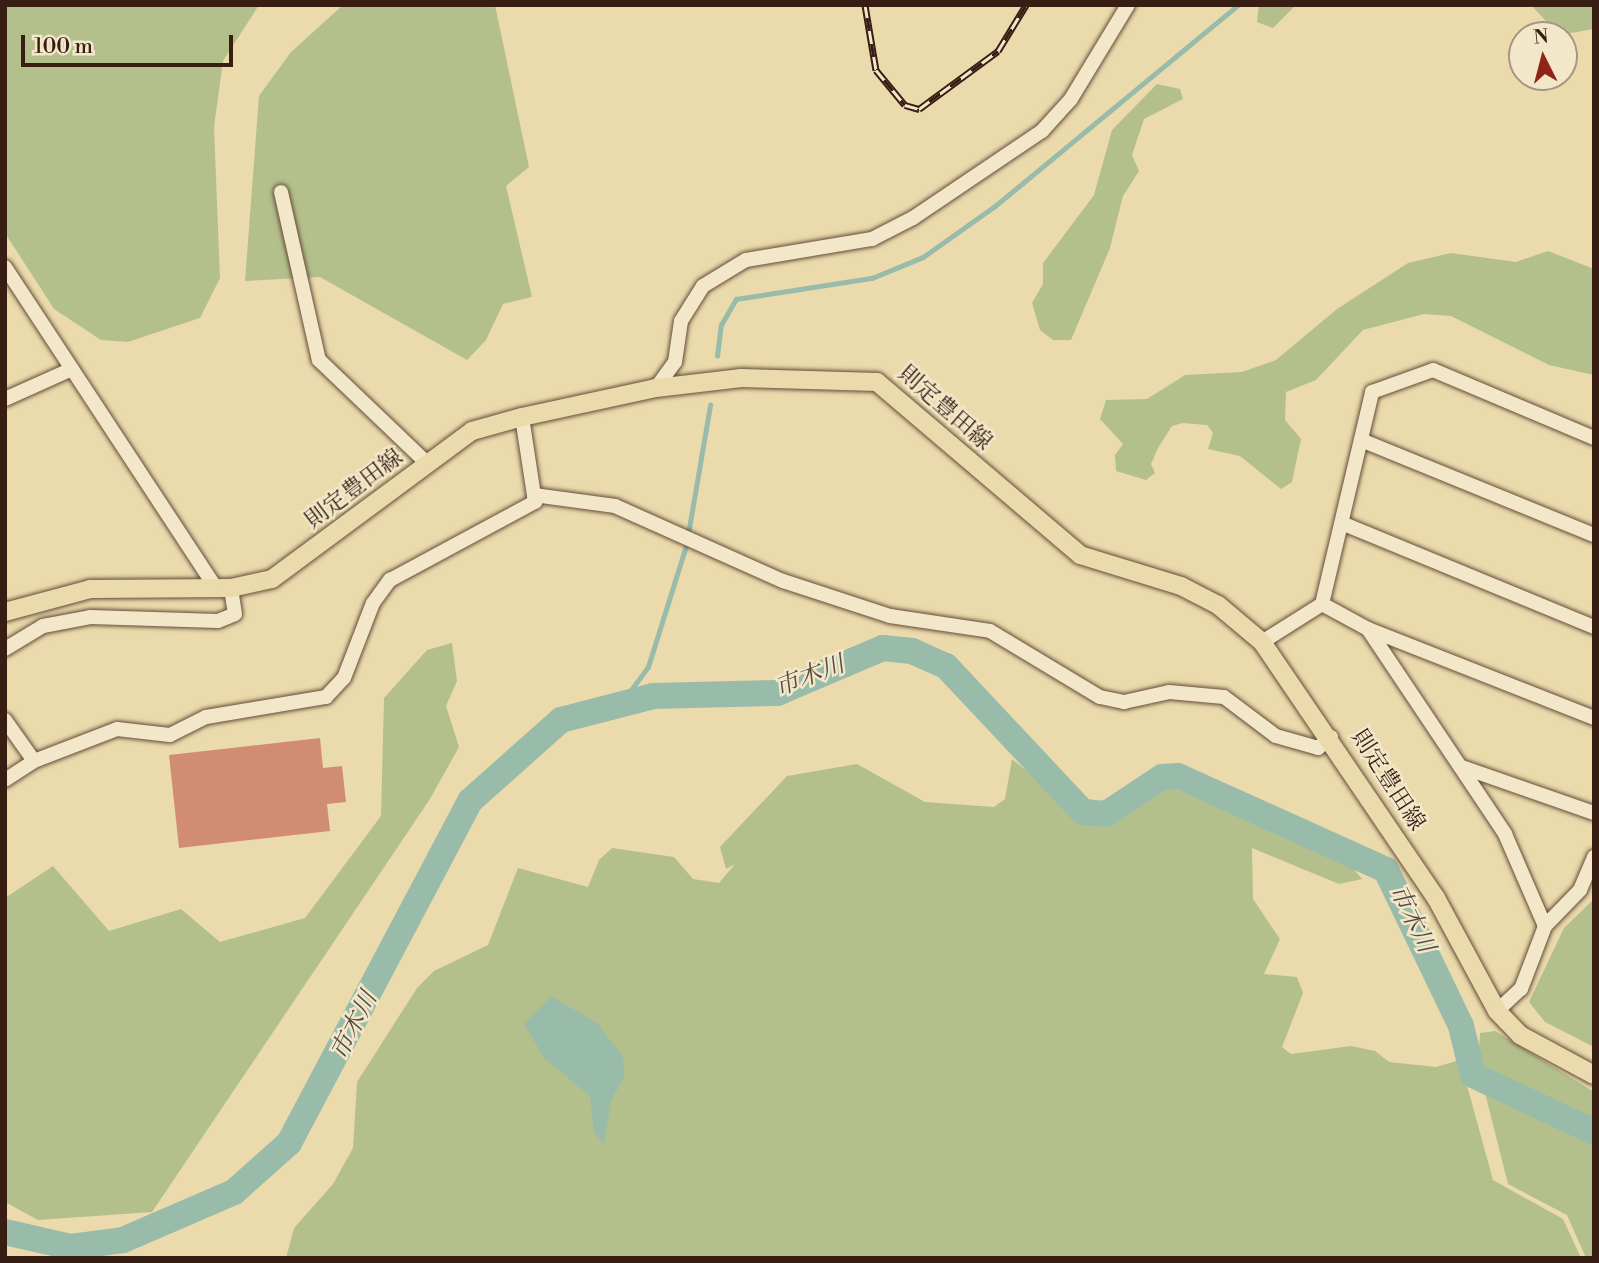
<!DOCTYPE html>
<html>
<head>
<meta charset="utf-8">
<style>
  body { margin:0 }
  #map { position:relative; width:1599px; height:1263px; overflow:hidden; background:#ebdaac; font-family:"Libre Bodoni","Noto Serif JP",serif }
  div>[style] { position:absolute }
  .green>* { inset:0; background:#b3c08c }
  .water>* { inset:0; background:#98bbaa }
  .stream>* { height:4.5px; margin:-2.25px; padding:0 2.25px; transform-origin:2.25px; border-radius:2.25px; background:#98bbaa }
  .river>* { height:26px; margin:-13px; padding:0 13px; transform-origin:13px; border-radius:13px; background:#98bbaa }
  .building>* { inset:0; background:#d08d74 }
  .roads { filter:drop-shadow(0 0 2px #654c39) drop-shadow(0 0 2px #654c39) }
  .minor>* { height:14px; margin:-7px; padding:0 7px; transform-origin:7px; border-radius:7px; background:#f2e7c9 }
  .major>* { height:18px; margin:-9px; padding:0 9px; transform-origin:9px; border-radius:9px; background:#ebdaac }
  .rail>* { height:7px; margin-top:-3.5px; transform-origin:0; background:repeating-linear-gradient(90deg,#f2e7c9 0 13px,#381d13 0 26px); box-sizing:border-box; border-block:2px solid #381d13 }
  span { translate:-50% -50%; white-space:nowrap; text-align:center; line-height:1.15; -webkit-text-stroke:5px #f2e7c9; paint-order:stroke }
  .street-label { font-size:23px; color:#381d13 }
  .water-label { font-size:24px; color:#554c40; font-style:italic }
  .frame { position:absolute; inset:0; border:7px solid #381d13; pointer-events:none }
  .north { position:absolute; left:1508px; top:21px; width:70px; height:70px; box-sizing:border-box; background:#f2e7c9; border:2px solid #a89680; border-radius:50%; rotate:354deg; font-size:19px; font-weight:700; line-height:28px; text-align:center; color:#381d13 }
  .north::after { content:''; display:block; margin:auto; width:24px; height:32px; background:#8f2418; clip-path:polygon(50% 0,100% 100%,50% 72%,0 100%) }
  .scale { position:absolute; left:21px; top:35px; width:212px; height:32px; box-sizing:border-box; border:4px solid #381d13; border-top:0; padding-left:9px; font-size:21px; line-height:24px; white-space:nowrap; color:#381d13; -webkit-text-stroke:5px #f2e7c9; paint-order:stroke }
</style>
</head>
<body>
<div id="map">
  <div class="green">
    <i style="clip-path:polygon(5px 5px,259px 5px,223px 61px,214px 127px,220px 278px,200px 318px,128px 342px,101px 340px,54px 309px,5px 233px)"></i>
    <i style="clip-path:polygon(343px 5px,495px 5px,529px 167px,506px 186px,532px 297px,503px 304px,486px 340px,467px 360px,320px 277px,245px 281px,259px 96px,291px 52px)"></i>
    <i style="clip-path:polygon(1259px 5px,1296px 5px,1273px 28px,1257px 22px)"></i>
    <i style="clip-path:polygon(1531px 5px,1594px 5px,1594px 29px,1559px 35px)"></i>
    <i style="clip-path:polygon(1157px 84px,1180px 89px,1183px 99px,1144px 119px,1132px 155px,1139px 171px,1123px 196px,1110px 248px,1071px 340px,1053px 340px,1040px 330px,1032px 303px,1043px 284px,1043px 263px,1094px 195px,1112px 130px)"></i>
    <i style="clip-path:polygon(1548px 251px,1594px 269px,1594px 375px,1549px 365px,1451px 316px,1424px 314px,1363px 330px,1316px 380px,1286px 392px,1285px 420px,1301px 439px,1292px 482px,1281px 489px,1240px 456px,1208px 449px,1213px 433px,1207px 425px,1183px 423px,1172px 426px,1158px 448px,1151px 464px,1155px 473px,1146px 480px,1116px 471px,1115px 455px,1123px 444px,1100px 419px,1106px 400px,1147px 399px,1185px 375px,1242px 372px,1276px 360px,1337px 309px,1408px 263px,1451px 253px,1516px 262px)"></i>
    <i style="clip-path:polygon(452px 643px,457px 681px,446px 706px,459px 747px,430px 799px,152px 1212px,38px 1220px,5px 1202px,5px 898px,53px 866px,109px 931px,181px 909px,220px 942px,305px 918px,381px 816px,384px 698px,427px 650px)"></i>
    <i style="clip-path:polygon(1012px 759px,1086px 817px,1122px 812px,1170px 779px,1175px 789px,1352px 867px,1362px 879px,1339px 884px,1252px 848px,1253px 899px,1280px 939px,1264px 974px,1297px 977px,1303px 993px,1282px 1047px,1291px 1054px,1351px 1046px,1375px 1051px,1389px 1062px,1436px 1067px,1460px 1060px,1493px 1180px,1563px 1219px,1581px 1258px,286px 1258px,294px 1228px,333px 1184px,353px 1148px,357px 1082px,417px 988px,434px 971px,488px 945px,518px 868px,588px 887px,599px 860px,612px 848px,674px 857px,693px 879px,719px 883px,735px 864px,726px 869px,720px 847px,787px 776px,857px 764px,925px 802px,994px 807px,1005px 799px)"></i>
    <i style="clip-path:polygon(1594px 899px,1594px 1047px,1545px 1022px,1529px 1002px,1564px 928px)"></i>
    <i style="clip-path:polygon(1495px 1031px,1594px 1092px,1594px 1131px,1478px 1064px,1480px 1033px)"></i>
    <i style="clip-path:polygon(1483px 1085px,1594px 1135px,1594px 1258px,1586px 1258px,1567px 1215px,1508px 1184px)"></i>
  </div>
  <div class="water">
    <i style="clip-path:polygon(551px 996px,597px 1023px,623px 1057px,624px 1078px,611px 1100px,604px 1145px,594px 1132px,590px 1096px,545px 1059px,524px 1024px)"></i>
  </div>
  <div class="stream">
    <i style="left:717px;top:356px;width:31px;rotate:-83deg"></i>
    <i style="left:721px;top:325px;width:30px;rotate:-60deg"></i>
    <i style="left:736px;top:299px;width:138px;rotate:-8.8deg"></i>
    <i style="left:872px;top:278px;width:55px;rotate:-22.4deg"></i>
    <i style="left:923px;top:257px;width:88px;rotate:-35.3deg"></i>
    <i style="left:995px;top:206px;width:315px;rotate:-39.6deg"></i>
    <i style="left:617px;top:709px;width:52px;rotate:-53.6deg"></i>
    <i style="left:648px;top:667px;width:127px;rotate:-72.6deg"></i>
    <i style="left:686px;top:546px;width:143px;rotate:-80.3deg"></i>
  </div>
  <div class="river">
    <i style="left:5px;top:1232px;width:68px;rotate:12.8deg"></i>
    <i style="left:71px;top:1247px;width:52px;rotate:-7.7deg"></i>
    <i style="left:123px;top:1240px;width:121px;rotate:-23.4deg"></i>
    <i style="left:234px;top:1192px;width:74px;rotate:-41.7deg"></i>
    <i style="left:289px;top:1143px;width:387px;rotate:-62.1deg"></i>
    <i style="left:470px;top:801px;width:122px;rotate:-41.7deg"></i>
    <i style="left:561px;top:720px;width:95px;rotate:-14.6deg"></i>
    <i style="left:653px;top:696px;width:124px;rotate:-1.4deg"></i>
    <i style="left:777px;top:693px;width:115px;rotate:-23deg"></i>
    <i style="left:883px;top:648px;width:29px;rotate:6deg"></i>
    <i style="left:912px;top:651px;width:37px;rotate:24deg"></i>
    <i style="left:946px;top:666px;width:200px;rotate:46.8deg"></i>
    <i style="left:1083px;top:812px;width:23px;rotate:5deg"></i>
    <i style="left:1106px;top:814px;width:67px;rotate:-33.5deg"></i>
    <i style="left:1162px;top:777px;width:16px;rotate:-4deg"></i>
    <i style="left:1178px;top:776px;width:228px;rotate:24.3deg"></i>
    <i style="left:1386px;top:870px;width:173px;rotate:64.3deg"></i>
    <i style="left:1461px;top:1026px;width:50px;rotate:76.2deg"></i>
    <i style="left:1473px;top:1075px;width:134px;rotate:25.2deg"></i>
  </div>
  <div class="building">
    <i style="clip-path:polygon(320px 738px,323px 768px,342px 766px,346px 802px,327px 804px,330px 831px,179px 848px,169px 755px)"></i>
  </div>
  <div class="roads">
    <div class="minor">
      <i style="left:281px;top:192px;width:172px;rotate:77.3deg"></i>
      <i style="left:319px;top:360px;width:151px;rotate:43.7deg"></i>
      <i style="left:5px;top:267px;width:384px;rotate:56.7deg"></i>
      <i style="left:656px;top:388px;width:32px;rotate:-54deg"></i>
      <i style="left:675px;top:362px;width:41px;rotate:-81.7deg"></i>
      <i style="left:681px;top:321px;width:41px;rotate:-57.8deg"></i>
      <i style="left:703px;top:286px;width:50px;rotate:-31.2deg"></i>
      <i style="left:746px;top:260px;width:128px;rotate:-9.5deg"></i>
      <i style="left:872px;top:239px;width:46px;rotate:-27.1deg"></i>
      <i style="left:913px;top:218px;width:156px;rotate:-34deg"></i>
      <i style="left:1042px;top:131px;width:43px;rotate:-47.8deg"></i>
      <i style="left:1071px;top:99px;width:110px;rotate:-58.8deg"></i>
      <i style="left:5px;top:399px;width:73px;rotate:-24.1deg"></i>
      <i style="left:1361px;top:440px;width:252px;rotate:22.2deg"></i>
      <i style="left:534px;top:495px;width:82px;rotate:7.7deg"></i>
      <i style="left:615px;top:506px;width:184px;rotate:24.1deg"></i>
      <i style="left:783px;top:581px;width:113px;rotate:18.1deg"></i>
      <i style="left:890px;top:616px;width:101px;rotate:8.5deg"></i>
      <i style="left:990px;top:631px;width:128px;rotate:31deg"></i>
      <i style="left:1100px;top:697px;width:25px;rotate:12deg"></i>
      <i style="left:1124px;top:702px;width:46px;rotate:-12.5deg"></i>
      <i style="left:1169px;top:692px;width:55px;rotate:5.2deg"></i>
      <i style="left:1224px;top:697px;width:65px;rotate:36.9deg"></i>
      <i style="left:1276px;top:736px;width:44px;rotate:15.9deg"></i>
      <i style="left:1318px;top:748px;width:17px;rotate:-40deg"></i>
      <i style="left:1344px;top:524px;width:270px;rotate:22.4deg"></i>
      <i style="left:1322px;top:604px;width:52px;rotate:28.5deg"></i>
      <i style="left:1368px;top:629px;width:243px;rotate:21.5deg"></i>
      <i style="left:1368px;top:629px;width:247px;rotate:56.2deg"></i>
      <i style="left:1505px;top:834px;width:100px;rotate:66.5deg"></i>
      <i style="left:1262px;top:642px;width:71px;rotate:-32.3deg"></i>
      <i style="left:1322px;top:604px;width:218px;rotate:-76.7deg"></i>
      <i style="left:1372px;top:392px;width:65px;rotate:-19.8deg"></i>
      <i style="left:1433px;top:370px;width:175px;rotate:22.9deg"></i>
      <i style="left:5px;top:649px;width:44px;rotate:-31.2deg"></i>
      <i style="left:43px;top:626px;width:48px;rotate:-10.8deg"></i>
      <i style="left:90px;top:617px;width:128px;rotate:1.8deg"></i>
      <i style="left:218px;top:621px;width:18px;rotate:-22deg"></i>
      <i style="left:235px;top:614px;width:26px;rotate:-99deg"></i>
      <i style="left:5px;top:720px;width:50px;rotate:54.7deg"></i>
      <i style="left:1462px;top:767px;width:140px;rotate:19.2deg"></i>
      <i style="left:5px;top:780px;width:35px;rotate:-33deg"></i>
      <i style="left:34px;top:761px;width:89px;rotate:-21.1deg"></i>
      <i style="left:117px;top:729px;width:53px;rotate:6.5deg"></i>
      <i style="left:170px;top:735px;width:40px;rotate:-26.6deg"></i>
      <i style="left:206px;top:717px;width:122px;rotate:-9.5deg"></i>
      <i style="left:326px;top:697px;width:26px;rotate:-47deg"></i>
      <i style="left:344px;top:678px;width:80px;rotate:-68.9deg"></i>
      <i style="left:373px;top:603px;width:29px;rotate:-54deg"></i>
      <i style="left:390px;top:580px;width:165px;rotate:-28.3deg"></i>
      <i style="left:535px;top:502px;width:86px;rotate:-98.7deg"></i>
      <i style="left:1497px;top:1011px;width:33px;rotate:-43deg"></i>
      <i style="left:1521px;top:989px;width:67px;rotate:-69.1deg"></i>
      <i style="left:1545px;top:926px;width:50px;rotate:-45.8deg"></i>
      <i style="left:1580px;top:890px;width:36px;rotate:-67deg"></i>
    </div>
    <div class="major">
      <i style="left:5px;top:612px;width:88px;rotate:-15.1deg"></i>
      <i style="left:90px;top:589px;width:141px;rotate:-0.4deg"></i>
      <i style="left:231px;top:588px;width:42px;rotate:-12.4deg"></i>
      <i style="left:272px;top:579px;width:249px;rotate:-36.5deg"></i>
      <i style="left:472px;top:431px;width:52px;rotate:-15.6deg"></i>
      <i style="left:522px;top:417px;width:137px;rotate:-12.2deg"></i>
      <i style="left:656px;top:388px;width:86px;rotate:-6.7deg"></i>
      <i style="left:741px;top:378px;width:136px;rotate:1.7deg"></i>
      <i style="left:877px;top:382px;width:267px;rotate:40.4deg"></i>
      <i style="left:1080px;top:555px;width:106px;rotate:17.1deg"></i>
      <i style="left:1181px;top:586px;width:42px;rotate:27.2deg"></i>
      <i style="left:1218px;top:605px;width:57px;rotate:40.1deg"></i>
      <i style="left:1262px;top:642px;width:310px;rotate:55.8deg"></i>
      <i style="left:1436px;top:898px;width:128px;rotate:61.6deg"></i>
      <i style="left:1497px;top:1011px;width:33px;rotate:46deg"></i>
      <i style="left:1520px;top:1035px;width:84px;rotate:28.4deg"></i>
    </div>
  </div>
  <div class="rail">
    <i style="left:865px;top:5px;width:66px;rotate:80.4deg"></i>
    <i style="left:876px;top:70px;width:45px;rotate:50.4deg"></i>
    <i style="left:905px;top:105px;width:15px;rotate:16deg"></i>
    <i style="left:919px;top:109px;width:98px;rotate:-36.3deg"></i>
    <i style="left:998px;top:51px;width:54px;rotate:-58.7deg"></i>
  </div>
  <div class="street-label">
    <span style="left:945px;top:408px;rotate:41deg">則定豊田線</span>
    <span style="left:354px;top:489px;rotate:-37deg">則定豊田線</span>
    <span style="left:1388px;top:780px;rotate:57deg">則定豊田線</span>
  </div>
  <div class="water-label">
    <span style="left:810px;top:677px;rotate:-21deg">市木川</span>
    <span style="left:1411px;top:919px;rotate:64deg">市木川</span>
    <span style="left:355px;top:1026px;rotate:-63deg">市木川</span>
  </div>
  <div class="frame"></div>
  <div class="north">N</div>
  <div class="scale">100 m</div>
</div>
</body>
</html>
